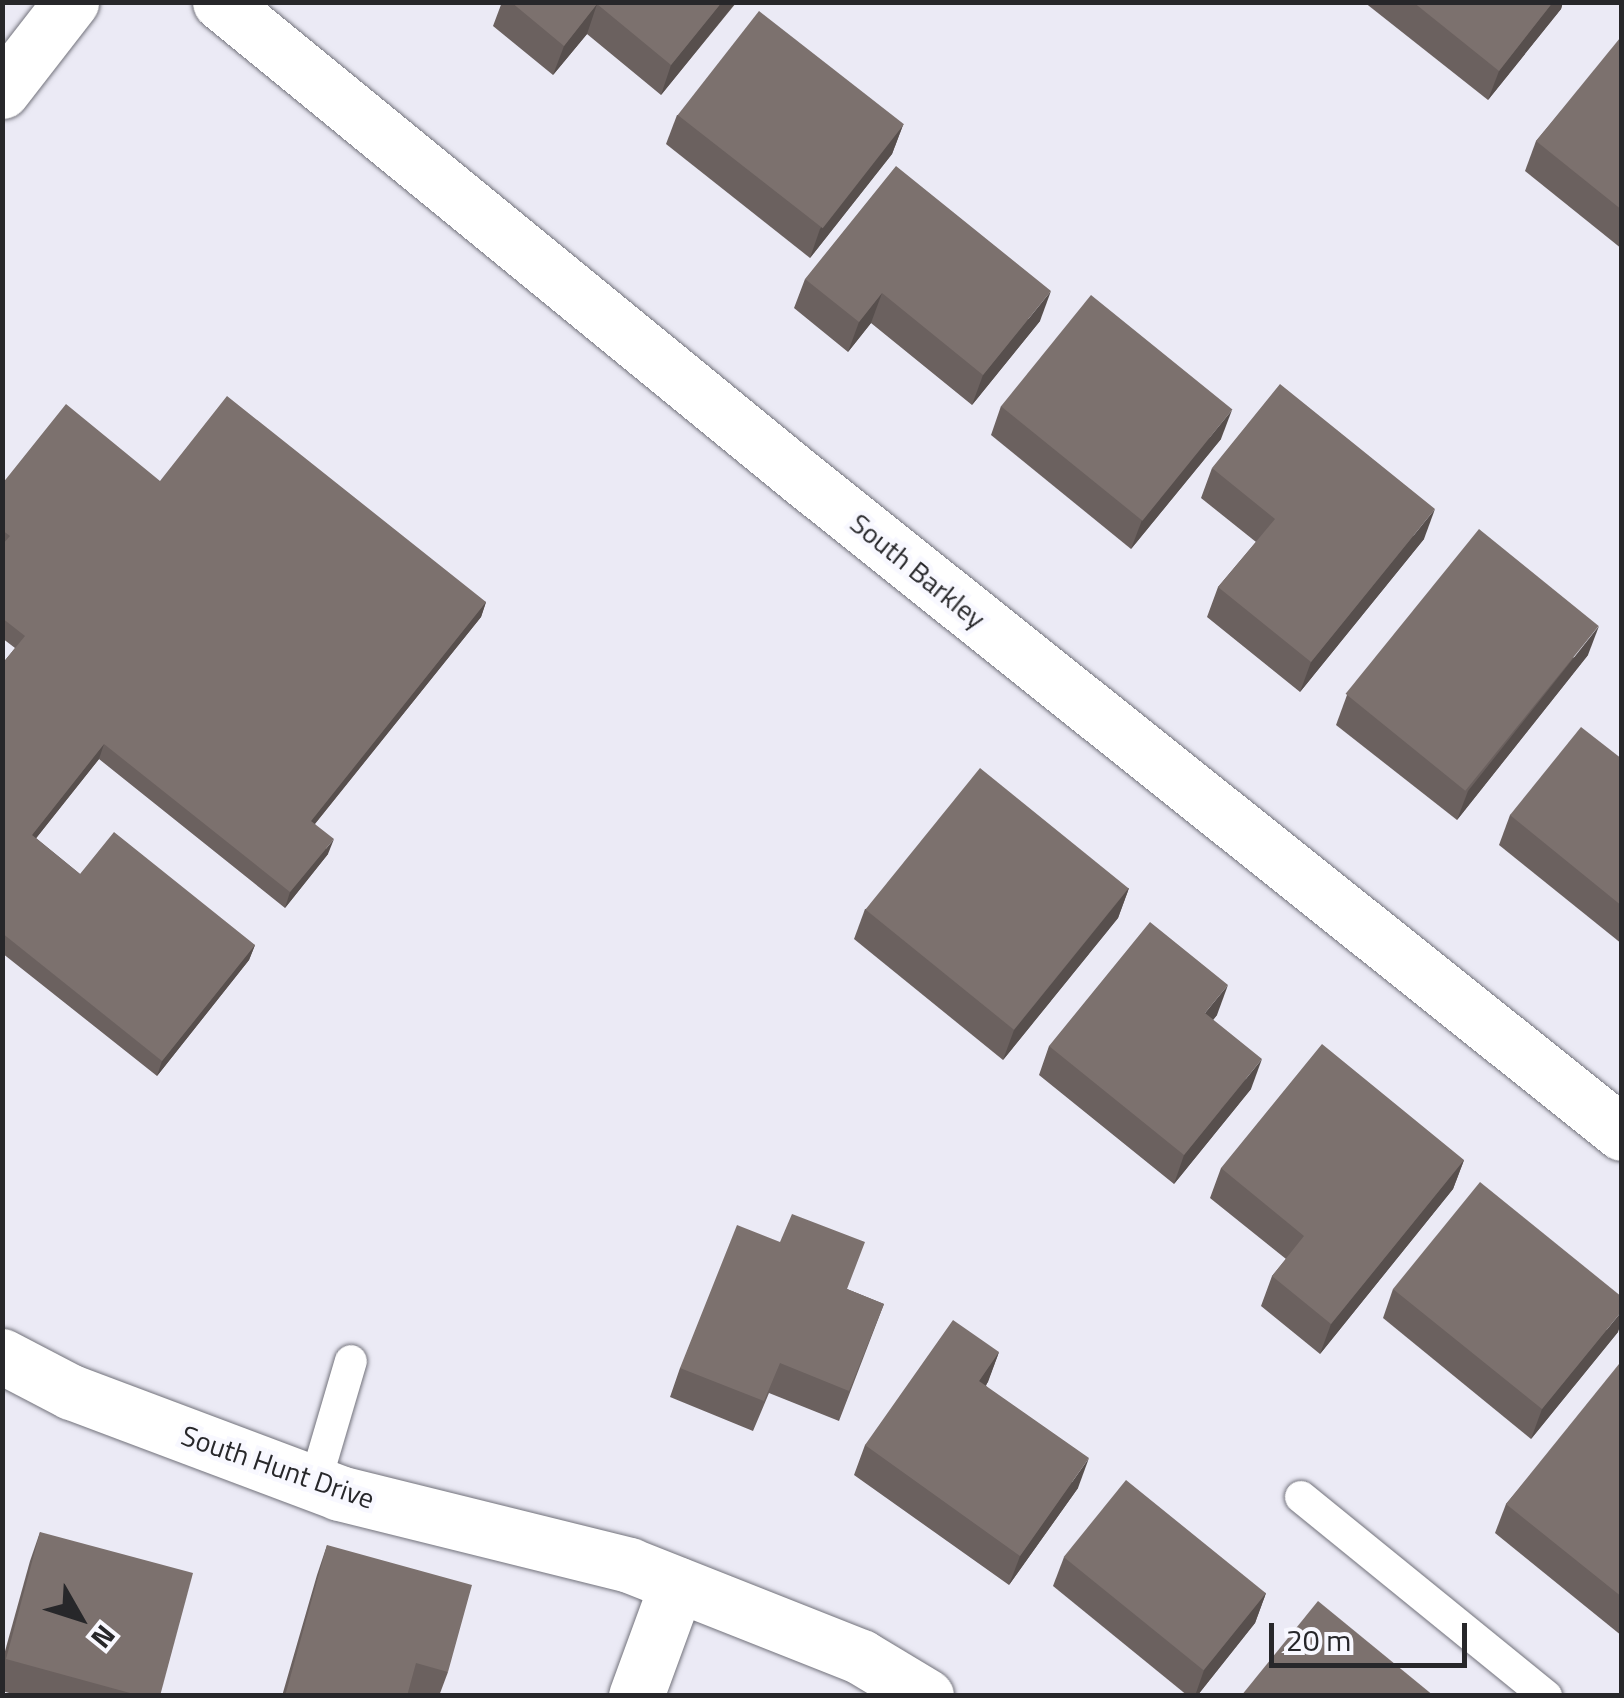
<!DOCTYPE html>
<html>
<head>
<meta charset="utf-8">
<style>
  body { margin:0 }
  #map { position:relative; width:1624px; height:1698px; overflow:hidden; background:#ebeaf5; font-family:"Titillium Web",sans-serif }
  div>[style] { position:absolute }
  .roads { filter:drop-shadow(0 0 2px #72727b) drop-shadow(0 0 2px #72727b) }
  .service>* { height:32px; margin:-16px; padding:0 16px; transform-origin:16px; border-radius:16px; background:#fff }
  .minor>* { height:55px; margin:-27.5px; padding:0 27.5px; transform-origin:27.5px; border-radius:27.5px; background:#fff }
  .wall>* { inset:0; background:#6b615f }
  .shaded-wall>* { inset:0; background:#574f4d }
  .building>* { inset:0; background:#7c716e; transform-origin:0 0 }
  span { translate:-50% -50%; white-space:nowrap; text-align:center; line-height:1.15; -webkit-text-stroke:9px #f8f8ff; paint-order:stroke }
  .street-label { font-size:28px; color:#27272a }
  .frame { position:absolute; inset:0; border:5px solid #27272a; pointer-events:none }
  .north { position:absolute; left:30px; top:1568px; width:100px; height:100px; -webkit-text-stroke:8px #f8f8ff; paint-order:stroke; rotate:129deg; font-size:28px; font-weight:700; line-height:40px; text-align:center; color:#27272a }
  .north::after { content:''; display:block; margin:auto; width:35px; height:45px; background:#27272a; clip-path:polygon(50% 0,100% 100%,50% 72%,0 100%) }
  .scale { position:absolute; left:1269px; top:1623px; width:198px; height:45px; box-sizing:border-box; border:5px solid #27272a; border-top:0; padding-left:12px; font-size:30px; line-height:35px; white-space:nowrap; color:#27272a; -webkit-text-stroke:8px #f8f8ff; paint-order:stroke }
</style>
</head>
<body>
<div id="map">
  <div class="roads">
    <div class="service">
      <i style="left:315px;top:1483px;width:127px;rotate:-73.6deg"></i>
      <i style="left:1301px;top:1497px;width:316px;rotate:39.1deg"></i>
    </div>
    <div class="minor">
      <i style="left:220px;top:2px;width:753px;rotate:39.29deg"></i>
      <i style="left:803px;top:479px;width:1048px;rotate:38.61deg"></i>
      <i style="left:2px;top:91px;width:113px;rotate:-52.2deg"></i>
      <i style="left:2px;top:1356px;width:78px;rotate:27.6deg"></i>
      <i style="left:71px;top:1392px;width:286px;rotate:20.6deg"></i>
      <i style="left:339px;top:1493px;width:299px;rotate:13.9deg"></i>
      <i style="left:629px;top:1565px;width:250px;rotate:21.6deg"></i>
      <i style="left:861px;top:1657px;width:76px;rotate:31deg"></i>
      <i style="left:636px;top:1696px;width:119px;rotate:-69.9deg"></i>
    </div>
  </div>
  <div class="wall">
    <i style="clip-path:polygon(502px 2px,736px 3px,661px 95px,587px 34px,553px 75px,493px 26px)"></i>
    <i style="clip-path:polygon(1364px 2px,1563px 2px,1561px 9px,1488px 100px)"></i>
    <i style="clip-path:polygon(1622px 39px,1622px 249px,1525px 171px,1536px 141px)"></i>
    <i style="clip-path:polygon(677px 115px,903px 125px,892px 154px,810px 258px,666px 144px)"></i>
    <i style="clip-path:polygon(805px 279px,1040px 321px,972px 405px,871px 323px,848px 352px,794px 308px)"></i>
    <i style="clip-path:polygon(1001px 406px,1221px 439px,1131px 549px,991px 435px)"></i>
    <i style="clip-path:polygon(1212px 468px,1424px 539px,1300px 692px,1207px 617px,1218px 587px,1256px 542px,1201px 498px)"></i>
    <i style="clip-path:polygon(160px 481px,486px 602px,481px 617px,315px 824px,328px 854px,285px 908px,99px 759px,36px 838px,80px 874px,255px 945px,249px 960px,157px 1076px,2px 953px,2px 664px,15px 648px,2px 638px,2px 484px)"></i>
    <i style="clip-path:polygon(1588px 655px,1457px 820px,1336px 725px,1347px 695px)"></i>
    <i style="clip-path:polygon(1622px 759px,1622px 944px,1499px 845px,1510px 815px)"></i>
    <i style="clip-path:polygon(1129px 888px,1118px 918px,1003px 1060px,854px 939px,865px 909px)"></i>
    <i style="clip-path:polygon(1217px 1015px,1213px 1020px,1251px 1089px,1174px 1184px,1039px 1075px,1049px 1046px)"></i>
    <i style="clip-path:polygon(1464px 1160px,1453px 1189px,1320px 1354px,1261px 1306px,1272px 1276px,1286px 1259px,1210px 1198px,1221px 1168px)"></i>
    <i style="clip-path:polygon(847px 1289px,884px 1304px,839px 1421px,769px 1393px,753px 1431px,670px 1397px,680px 1368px)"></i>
    <i style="clip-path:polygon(1393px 1289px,1618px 1332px,1531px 1439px,1383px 1318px)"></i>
    <i style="clip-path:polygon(999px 1352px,986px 1386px,1078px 1488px,1009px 1585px,854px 1475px,865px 1445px)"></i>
    <i style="clip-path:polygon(1622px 1366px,1622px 1636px,1495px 1533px,1506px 1504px)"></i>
    <i style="clip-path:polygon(40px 1532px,160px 1696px,20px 1696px,2px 1691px,2px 1662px,30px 1561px)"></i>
    <i style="clip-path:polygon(327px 1545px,448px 1672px,439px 1696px,416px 1696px,408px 1693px,407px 1696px,282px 1696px,317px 1575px)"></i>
    <i style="clip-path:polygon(1064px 1557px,1266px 1593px,1255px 1623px,1197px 1696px,1188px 1696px,1053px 1586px)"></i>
  </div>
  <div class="shaded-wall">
    <i style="clip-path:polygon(722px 2px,736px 2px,661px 95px,671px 65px)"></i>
    <i style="clip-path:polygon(1553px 2px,1563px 2px,1561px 9px,1488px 100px,1499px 71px)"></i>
    <i style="clip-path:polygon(597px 4px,587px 34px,553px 75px,564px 46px)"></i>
    <i style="clip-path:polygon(903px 125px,892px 154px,810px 258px,820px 229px)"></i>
    <i style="clip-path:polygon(1051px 291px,1040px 321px,972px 405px,983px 375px)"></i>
    <i style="clip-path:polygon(882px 293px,871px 323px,848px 352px,859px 322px)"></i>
    <i style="clip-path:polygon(1232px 410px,1221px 439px,1131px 549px,1142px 520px)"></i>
    <i style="clip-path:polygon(1435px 509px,1424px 539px,1300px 692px,1311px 662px)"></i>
    <i style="clip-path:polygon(486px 602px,481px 617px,305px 836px,311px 821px)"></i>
    <i style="clip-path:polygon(1599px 626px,1588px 655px,1457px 820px,1468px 791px)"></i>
    <i style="clip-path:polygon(104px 744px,99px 759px,26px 851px,32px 835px)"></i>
    <i style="clip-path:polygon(334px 839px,328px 854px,285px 908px,290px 892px)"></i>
    <i style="clip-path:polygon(1129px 888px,1118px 918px,1003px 1060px,1014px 1030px)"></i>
    <i style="clip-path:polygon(255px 945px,249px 960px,157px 1076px,162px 1061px)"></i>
    <i style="clip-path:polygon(1228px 985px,1217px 1015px,1194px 1043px,1205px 1013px)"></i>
    <i style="clip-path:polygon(1262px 1059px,1251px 1089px,1174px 1184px,1184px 1155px)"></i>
    <i style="clip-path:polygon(1464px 1160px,1453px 1189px,1320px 1354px,1331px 1324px)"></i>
    <i style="clip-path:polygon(1622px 1311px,1622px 1321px,1618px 1332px,1531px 1439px,1542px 1409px)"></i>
    <i style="clip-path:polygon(999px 1352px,988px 1382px,968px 1410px,979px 1381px)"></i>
    <i style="clip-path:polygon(1089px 1458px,1078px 1488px,1009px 1585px,1020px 1556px)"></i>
    <i style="clip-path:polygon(1266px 1593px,1255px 1623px,1197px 1696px,1195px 1696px,1204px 1670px)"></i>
  </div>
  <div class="building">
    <i style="clip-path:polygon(511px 2px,722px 2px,671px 65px,597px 4px,564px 46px)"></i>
    <i style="clip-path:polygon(1413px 2px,1553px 2px,1499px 71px)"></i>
    <i style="left:759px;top:11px;width:184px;height:132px;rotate:38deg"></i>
    <i style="clip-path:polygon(1620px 38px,1622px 39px,1622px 210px,1536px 141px)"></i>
    <i style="clip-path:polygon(896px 166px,1051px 291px,983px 375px,882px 293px,859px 322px,805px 279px)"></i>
    <i style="left:1091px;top:295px;width:182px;height:143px;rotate:39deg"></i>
    <i style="clip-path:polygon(1280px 384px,1435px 509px,1311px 662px,1218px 587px,1275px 519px,1212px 468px)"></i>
    <i style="clip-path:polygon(227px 396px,486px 602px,311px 821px,334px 839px,290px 892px,104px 744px,32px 835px,80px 874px,114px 832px,255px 945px,162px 1061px,2px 933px,2px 664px,25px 636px,2px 618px,2px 545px,10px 536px,2px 530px,2px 484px,66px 404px,160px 481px)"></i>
    <i style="left:1479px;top:529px;width:154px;height:212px;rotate:39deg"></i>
    <i style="clip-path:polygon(1581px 727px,1622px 759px,1622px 906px,1510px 815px)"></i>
    <i style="left:980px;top:768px;width:191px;height:182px;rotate:39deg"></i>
    <i style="clip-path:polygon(1150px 922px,1228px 985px,1205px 1013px,1262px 1059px,1184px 1155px,1049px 1046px)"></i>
    <i style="clip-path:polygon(1322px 1044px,1464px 1160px,1331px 1324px,1272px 1276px,1304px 1236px,1221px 1168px)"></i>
    <i style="clip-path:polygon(1480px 1182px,1622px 1297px,1622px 1311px,1542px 1409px,1393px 1289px)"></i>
    <i style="clip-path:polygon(792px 1214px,865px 1242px,847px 1289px,884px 1304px,849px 1391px,780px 1363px,764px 1401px,680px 1368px,737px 1225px,780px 1242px)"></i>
    <i style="clip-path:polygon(953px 1320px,999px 1352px,979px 1381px,1089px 1458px,1020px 1556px,865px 1445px)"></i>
    <i style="clip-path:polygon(1619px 1364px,1622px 1366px,1622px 1597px,1506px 1504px)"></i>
    <i style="left:1126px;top:1480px;width:180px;height:99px;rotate:39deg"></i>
    <i style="clip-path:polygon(40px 1532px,193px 1573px,160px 1696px,141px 1696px,6px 1659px)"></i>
    <i style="clip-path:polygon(327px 1545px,472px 1585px,448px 1672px,416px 1663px,407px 1696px,285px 1696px)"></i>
    <i style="clip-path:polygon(1318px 1601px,1434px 1696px,1241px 1696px)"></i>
  </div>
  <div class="street-label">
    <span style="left:918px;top:571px;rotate:39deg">South Barkley</span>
    <span style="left:278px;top:1467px;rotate:19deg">South Hunt Drive</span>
  </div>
  <div class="frame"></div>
  <div class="north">N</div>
  <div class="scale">20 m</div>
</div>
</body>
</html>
